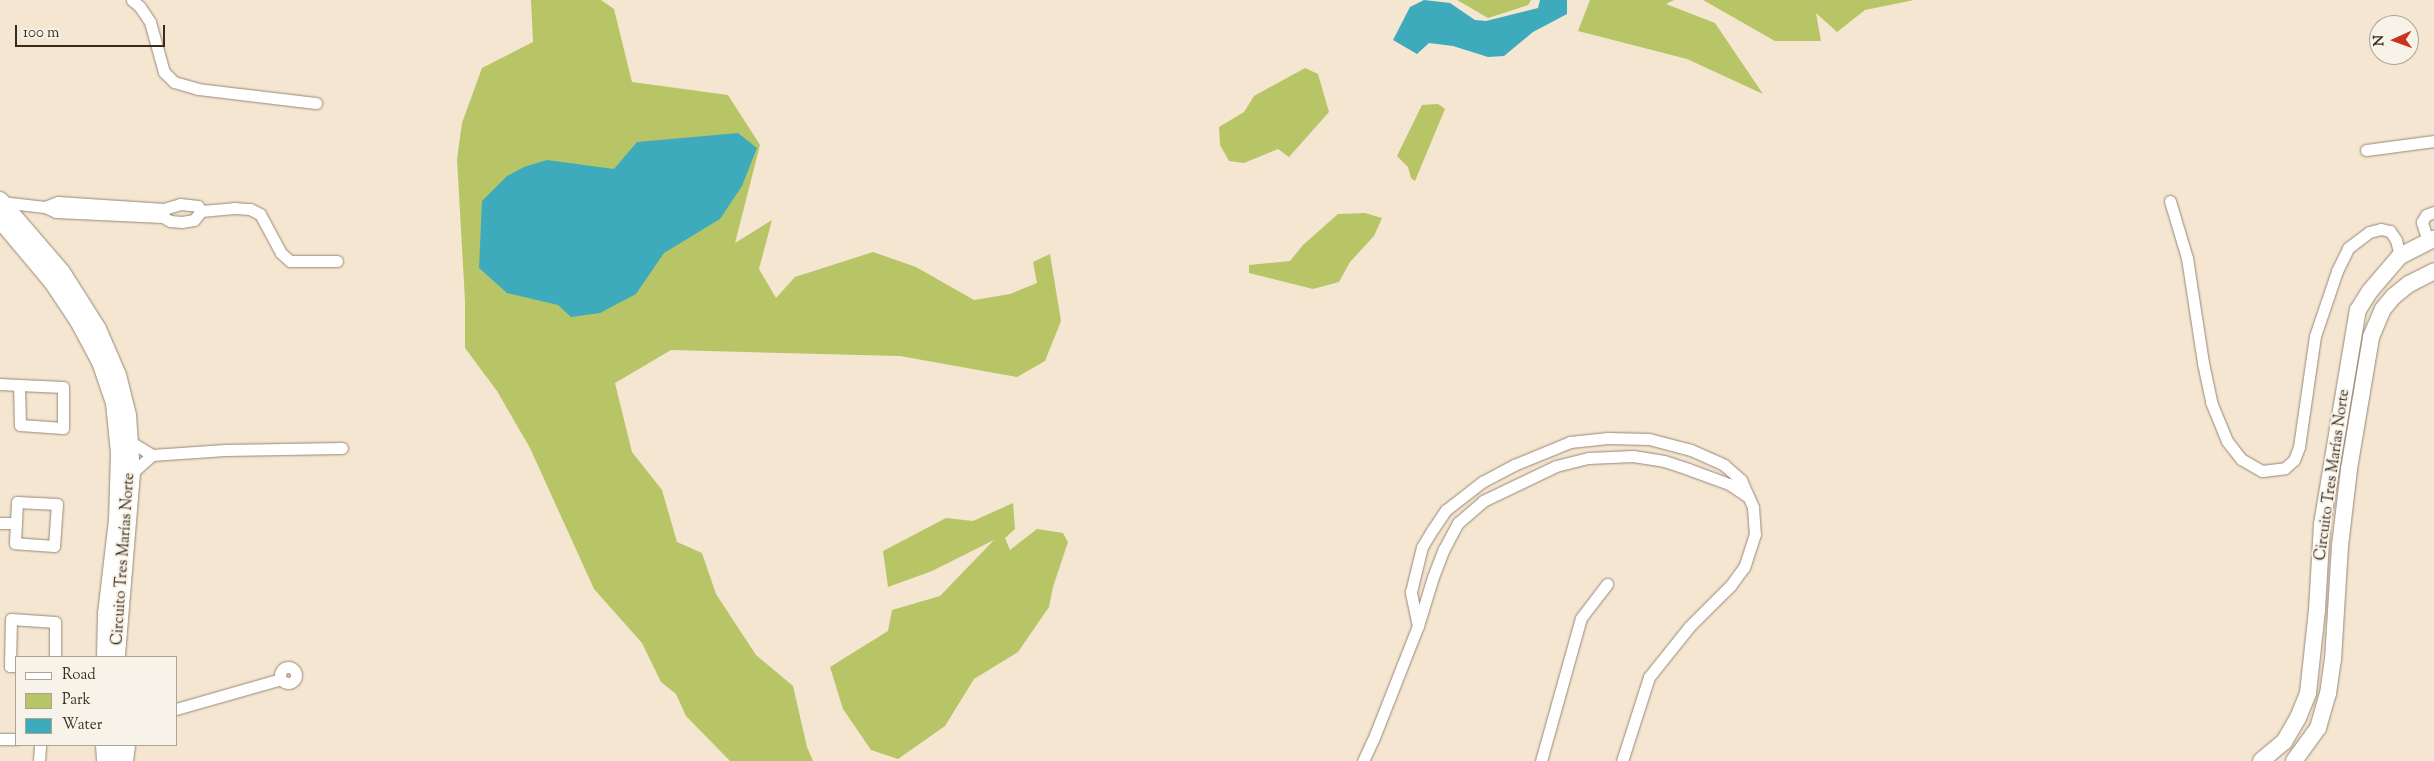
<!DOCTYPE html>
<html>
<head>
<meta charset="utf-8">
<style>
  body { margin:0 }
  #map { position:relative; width:2434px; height:761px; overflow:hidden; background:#f4e6d0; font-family:"Sorts Mill Goudy",serif }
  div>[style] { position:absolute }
  .green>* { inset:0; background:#b8c566 }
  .water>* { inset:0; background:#3eabbd }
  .roads { filter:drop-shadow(0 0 1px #988877) drop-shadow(0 0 1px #988877) }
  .street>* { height:11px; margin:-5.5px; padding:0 5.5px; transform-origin:5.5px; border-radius:5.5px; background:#fff }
  .street>.ring { margin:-5.5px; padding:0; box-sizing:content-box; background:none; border:11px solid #fff; border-radius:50% }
  .secondary>* { height:16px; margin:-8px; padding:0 8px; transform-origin:8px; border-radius:8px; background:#fff }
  span { translate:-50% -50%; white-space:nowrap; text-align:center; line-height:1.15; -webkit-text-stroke:4px #f7f3e8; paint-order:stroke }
  .street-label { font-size:15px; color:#3b2a1e }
  .legend { position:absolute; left:15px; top:656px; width:162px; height:90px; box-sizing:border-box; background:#f7f3e8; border:1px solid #aca397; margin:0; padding:6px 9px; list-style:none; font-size:15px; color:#3b2a1e }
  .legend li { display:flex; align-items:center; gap:10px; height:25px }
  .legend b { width:25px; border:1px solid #aca397 }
  .north { position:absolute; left:2369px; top:15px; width:50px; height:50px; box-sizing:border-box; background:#f7f3e8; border:1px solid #aca397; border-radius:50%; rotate:268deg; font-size:14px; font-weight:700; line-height:20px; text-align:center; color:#3b2a1e }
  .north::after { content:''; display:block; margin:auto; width:18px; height:22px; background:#c8321e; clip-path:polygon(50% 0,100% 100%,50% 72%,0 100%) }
  .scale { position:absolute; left:15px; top:25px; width:150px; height:22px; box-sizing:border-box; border:2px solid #3b2a1e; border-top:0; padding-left:6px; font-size:15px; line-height:18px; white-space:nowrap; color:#3b2a1e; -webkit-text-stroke:4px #f7f3e8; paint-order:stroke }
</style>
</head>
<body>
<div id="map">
  <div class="green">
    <i style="clip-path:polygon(531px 0,601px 0,614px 9px,632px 82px,728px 95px,760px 145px,735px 243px,772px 220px,759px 269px,776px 298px,795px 277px,873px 252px,916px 267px,974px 300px,1010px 294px,1037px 283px,1033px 262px,1050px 254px,1061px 321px,1045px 361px,1017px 377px,900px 356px,671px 350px,615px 383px,632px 452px,662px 490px,677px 542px,702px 553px,716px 594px,756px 655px,793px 686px,807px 747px,813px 761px,730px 761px,686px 716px,676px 694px,661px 682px,642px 643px,594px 589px,530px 448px,497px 391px,465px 348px,465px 301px,457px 159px,462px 123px,482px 68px,533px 42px)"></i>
    <i style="clip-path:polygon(1457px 0,1531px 0,1528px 5px,1488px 18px)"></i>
    <i style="clip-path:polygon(1590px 0,1674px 0,1666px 4px,1715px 23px,1763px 94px,1687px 59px,1578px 31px)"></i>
    <i style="clip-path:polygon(1703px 0,1914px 0,1865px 10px,1837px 32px,1816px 13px,1821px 41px,1775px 41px)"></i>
    <i style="clip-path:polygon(1305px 68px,1318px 74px,1329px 112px,1289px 157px,1278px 149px,1244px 163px,1229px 161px,1220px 145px,1219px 127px,1244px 112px,1254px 96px)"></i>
    <i style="clip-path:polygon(1438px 104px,1445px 109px,1415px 181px,1411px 178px,1408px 167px,1397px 156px,1422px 105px)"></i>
    <i style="clip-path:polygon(1365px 213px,1382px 218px,1374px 236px,1350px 262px,1339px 282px,1313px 289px,1249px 273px,1249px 265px,1290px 261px,1303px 245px,1338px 214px)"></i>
    <i style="clip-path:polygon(1013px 503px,1015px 529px,1005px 538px,1010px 550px,1037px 529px,1063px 533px,1068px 542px,1053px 587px,1049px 607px,1018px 652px,974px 679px,945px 726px,898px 759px,871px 750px,843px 709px,830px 667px,888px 631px,892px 610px,940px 596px,994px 540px,932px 571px,888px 587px,883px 551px,946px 518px,973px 521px)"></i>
  </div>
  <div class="water">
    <i style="clip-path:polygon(1424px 0,1450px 3px,1475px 20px,1486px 21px,1538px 8px,1540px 0,1567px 0,1567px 14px,1533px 32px,1504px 56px,1488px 57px,1453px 46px,1429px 43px,1417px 54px,1393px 40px,1410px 7px)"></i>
    <i style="clip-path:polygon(738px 133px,757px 148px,742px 186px,720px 219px,664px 253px,636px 294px,600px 313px,571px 317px,558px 305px,507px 293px,479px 268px,482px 201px,507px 176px,524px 167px,547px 160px,614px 169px,637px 142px)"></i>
  </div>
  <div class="roads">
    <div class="street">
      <i style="left:132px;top:0;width:11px;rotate:41deg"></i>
      <i style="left:140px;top:7px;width:18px;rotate:56deg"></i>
      <i style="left:150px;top:22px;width:52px;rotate:74.4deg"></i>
      <i style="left:164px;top:72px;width:14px;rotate:45deg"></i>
      <i style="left:174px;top:82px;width:25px;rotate:16deg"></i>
      <i style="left:198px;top:89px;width:119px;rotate:6.8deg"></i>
      <i style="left:2366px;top:150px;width:69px;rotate:-7.5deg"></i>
      <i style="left:2170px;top:201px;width:59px;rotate:73.4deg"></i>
      <i style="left:2187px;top:258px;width:106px;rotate:81.3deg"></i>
      <i style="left:2203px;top:363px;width:40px;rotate:78deg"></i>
      <i style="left:2211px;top:402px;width:42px;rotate:67.7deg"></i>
      <i style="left:2227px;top:441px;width:23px;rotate:52deg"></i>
      <i style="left:2241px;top:459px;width:24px;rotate:30deg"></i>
      <i style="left:2262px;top:471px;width:23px;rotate:-7deg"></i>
      <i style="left:2285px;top:468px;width:12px;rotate:-42deg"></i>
      <i style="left:2294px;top:460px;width:14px;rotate:-69deg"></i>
      <i style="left:2299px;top:447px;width:112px;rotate:-81.8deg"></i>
      <i style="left:2315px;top:336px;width:69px;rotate:-71.3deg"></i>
      <i style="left:2337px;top:271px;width:25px;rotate:-64deg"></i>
      <i style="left:2348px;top:248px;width:26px;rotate:-37deg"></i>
      <i style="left:2369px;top:232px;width:12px;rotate:-14deg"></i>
      <i style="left:2381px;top:229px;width:9px;rotate:13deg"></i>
      <i style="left:2390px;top:231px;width:11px;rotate:56deg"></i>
      <i style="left:2396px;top:240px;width:16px;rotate:76deg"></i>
      <i style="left:1px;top:202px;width:44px;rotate:6.5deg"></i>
      <i style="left:45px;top:207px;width:12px;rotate:24deg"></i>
      <i style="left:56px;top:212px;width:107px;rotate:2.7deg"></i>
      <i style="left:45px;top:207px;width:14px;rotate:-21deg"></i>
      <i style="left:58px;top:202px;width:106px;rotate:3.8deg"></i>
      <i style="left:164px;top:209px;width:17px;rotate:-17deg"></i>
      <i style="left:180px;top:204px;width:18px;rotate:6deg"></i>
      <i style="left:198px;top:206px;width:6px;rotate:59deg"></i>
      <i style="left:201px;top:211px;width:11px;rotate:128deg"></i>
      <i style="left:194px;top:220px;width:12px;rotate:171deg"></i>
      <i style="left:182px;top:222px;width:12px;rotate:-175deg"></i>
      <i style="left:170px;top:221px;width:8px;rotate:-150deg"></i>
      <i style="left:163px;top:217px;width:8px;rotate:-83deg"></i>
      <i style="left:201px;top:211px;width:33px;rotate:-5deg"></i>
      <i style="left:234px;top:208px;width:16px;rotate:4deg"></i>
      <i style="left:250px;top:209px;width:11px;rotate:27deg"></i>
      <i style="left:260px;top:214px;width:44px;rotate:61.7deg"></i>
      <i style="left:281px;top:253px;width:12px;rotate:42deg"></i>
      <i style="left:290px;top:261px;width:47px"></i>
      <i style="left:2428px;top:241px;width:20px;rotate:-108deg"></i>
      <i style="left:2422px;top:222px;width:8px;rotate:-60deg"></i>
      <i style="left:2426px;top:215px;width:9px;rotate:-21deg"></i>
      <i style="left:0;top:384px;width:19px;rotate:3deg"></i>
      <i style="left:19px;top:385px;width:44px;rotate:2.6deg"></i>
      <i style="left:63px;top:387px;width:41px;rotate:90deg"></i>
      <i style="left:63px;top:428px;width:43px;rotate:-176deg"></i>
      <i style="left:20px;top:425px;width:40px;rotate:-91.4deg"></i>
      <i style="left:129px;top:441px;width:27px;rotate:31deg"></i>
      <i style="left:152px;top:455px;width:73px;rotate:-3.9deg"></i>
      <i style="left:225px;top:450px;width:117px;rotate:-1deg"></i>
      <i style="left:132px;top:473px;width:27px;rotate:-42deg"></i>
      <i style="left:17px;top:502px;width:40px;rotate:2.9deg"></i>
      <i style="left:57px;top:504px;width:42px;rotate:94.1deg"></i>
      <i style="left:54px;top:546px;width:39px;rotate:-176deg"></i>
      <i style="left:15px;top:543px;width:41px;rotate:-87.2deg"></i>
      <i style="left:0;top:523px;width:16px"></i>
      <i style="left:1418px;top:626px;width:35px;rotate:-102deg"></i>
      <i style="left:1411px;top:592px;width:46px;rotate:-76.3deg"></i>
      <i style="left:1422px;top:547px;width:21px;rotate:-59deg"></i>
      <i style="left:1433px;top:529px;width:23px;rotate:-56deg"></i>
      <i style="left:1446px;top:510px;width:46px;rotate:-37.9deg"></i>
      <i style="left:1482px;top:482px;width:36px;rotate:-28deg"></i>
      <i style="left:1514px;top:465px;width:61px;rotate:-22.3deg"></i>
      <i style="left:1570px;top:442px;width:38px;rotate:-6deg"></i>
      <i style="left:1608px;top:438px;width:41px;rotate:1.4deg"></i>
      <i style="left:1649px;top:439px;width:43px;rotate:14.7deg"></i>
      <i style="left:1691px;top:450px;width:36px;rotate:24deg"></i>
      <i style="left:1724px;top:465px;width:23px;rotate:41deg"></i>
      <i style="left:1741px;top:480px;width:30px;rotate:66deg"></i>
      <i style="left:1753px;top:507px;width:27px;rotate:86deg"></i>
      <i style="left:1755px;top:534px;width:35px;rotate:108deg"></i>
      <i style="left:1744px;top:567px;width:22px;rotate:126deg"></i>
      <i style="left:1731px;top:585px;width:59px;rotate:135deg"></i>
      <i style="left:1689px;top:627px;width:64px;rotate:128.7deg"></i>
      <i style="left:1649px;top:677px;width:88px;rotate:107.8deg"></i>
      <i style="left:16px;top:666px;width:6px;rotate:180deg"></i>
      <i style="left:10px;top:666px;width:47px;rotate:-88.8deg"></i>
      <i style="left:11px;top:619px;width:44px;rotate:3.9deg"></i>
      <i style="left:55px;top:622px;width:35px;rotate:90deg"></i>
      <i class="ring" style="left:280px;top:667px;width:5px;height:5px"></i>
      <i style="left:176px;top:709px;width:109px;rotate:-15.9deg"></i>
      <i style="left:0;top:739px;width:16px"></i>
      <i style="left:39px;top:761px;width:16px;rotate:-86deg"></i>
      <i style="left:127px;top:761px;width:16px;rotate:-83deg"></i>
      <i style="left:1363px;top:761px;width:23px;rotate:-65deg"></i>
      <i style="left:1373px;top:740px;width:123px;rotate:-68.5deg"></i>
      <i style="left:1418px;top:626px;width:51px;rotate:-73deg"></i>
      <i style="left:1433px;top:577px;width:30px;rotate:-69deg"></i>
      <i style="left:1444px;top:549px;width:30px;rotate:-62deg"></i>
      <i style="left:1458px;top:523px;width:33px;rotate:-41deg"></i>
      <i style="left:1483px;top:501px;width:81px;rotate:-25.6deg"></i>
      <i style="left:1556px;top:466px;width:33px;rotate:-14deg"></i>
      <i style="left:1588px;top:458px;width:45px;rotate:-2.5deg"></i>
      <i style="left:1633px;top:456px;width:31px;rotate:9deg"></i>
      <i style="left:1664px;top:461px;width:25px;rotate:18deg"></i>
      <i style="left:1688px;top:469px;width:44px;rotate:20.1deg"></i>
      <i style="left:1729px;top:484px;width:22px;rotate:34deg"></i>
      <i style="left:1541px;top:761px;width:148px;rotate:-74.4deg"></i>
      <i style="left:1581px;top:618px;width:43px;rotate:-52.6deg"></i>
    </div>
    <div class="secondary">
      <i style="left:0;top:200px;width:95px;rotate:49.3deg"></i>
      <i style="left:62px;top:272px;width:67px;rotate:57.7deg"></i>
      <i style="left:98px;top:329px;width:50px;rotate:66.5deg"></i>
      <i style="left:118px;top:375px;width:41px;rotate:76deg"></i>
      <i style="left:128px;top:415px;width:58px;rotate:86.1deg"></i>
      <i style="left:132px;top:473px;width:185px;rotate:94.7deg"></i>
      <i style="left:0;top:220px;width:81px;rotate:50deg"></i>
      <i style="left:52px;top:282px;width:47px;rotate:56.3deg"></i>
      <i style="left:78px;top:321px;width:47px;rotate:61.8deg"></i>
      <i style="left:100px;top:362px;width:43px;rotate:71.1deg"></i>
      <i style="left:114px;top:403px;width:50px;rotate:84.3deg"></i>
      <i style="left:119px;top:453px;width:67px;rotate:91.7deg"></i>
      <i style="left:117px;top:520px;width:95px;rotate:96.7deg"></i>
      <i style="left:106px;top:614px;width:43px;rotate:91.3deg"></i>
      <i style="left:104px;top:745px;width:16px;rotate:86deg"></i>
      <i style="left:118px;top:745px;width:16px;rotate:86deg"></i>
      <i style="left:2261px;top:761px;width:30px;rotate:-40deg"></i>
      <i style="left:2284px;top:742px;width:28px;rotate:-60deg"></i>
      <i style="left:2298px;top:718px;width:27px;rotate:-68deg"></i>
      <i style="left:2308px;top:693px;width:83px;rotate:-83.8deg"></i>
      <i style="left:2317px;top:610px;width:86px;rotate:-86.7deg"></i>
      <i style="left:2322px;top:524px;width:217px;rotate:-80.5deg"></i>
      <i style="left:2358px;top:310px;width:22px;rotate:-58deg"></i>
      <i style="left:2370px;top:291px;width:46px;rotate:-49.4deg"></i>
      <i style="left:2400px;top:256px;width:38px;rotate:-27deg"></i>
      <i style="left:2294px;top:761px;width:41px;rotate:-54deg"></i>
      <i style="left:2318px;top:728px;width:35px;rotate:-74deg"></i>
      <i style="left:2328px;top:694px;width:34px;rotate:-82deg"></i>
      <i style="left:2333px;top:660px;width:114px;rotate:-86.5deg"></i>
      <i style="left:2340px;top:546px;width:78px;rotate:-83.3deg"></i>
      <i style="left:2349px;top:469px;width:134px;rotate:-80.5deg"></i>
      <i style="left:2371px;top:337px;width:30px;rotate:-67deg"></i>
      <i style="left:2383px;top:309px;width:17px;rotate:-50deg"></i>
      <i style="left:2394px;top:296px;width:19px;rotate:-39deg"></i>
      <i style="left:2409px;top:284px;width:28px;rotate:-27deg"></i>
    </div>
  </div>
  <div class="street-label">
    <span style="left:2333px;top:475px;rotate:-82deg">Circuito Tres Marías Norte</span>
    <span style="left:124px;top:559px;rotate:-86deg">Circuito Tres Marías Norte</span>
  </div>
  <ul class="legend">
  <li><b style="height:6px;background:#fff"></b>Road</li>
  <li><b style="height:14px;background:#b8c566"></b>Park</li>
  <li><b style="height:14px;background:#3eabbd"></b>Water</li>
  </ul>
  <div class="north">N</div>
  <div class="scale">100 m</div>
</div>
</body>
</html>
